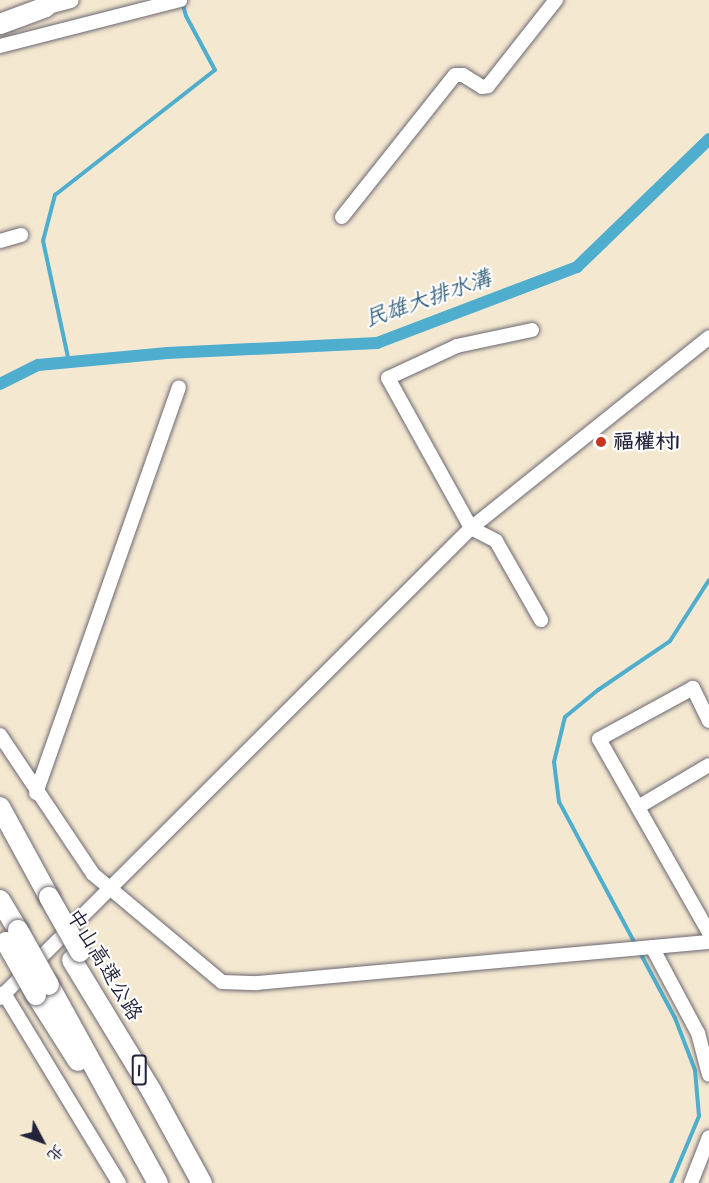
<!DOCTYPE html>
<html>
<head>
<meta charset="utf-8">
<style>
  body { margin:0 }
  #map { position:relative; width:709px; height:1183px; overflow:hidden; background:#f4e8d1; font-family:"Architects Daughter","LXGW WenKai TC",sans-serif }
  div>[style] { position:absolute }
  .stream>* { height:4px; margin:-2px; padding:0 2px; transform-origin:2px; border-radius:2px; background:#4fadcd }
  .canal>* { height:12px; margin:-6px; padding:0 6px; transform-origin:6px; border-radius:6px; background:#4fadcd }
  .roads { filter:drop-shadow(0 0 2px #6c6770) drop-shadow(0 0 2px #6c6770) }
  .minor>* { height:14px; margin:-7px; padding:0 7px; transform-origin:7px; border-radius:7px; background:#fff }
  .major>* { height:16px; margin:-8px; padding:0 8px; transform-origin:8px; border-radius:8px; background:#fff }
  .highway>* { height:20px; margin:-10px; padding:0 10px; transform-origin:10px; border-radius:10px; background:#fff }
  .bridges { filter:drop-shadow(0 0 2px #6c6770) drop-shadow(0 0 2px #6c6770) }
  .highway-bridge>* { height:20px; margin:-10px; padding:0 10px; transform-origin:10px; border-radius:10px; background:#fff }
  .dots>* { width:16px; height:16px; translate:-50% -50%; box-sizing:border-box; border:3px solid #fff; border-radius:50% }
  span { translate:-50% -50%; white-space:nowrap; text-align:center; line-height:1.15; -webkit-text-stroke:4.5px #fff; paint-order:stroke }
  .shield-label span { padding:2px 4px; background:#fff; border:2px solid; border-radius:4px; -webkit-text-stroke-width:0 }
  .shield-label { font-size:20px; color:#22223b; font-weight:700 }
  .poi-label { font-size:21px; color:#22223b; font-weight:700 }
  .left { translate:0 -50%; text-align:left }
  .street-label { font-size:21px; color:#22223b }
  .water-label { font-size:22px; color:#36617d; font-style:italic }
  .north { position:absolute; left:12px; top:1111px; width:60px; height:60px; -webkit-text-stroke:4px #fff; paint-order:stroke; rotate:131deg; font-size:16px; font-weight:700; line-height:24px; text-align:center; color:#22223b }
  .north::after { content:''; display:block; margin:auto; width:21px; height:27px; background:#22223b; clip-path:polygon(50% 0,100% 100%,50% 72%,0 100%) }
</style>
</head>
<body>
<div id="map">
  <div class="stream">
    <i style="left:69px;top:362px;width:124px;rotate:-102.1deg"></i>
    <i style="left:43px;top:241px;width:48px;rotate:-75.4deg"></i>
    <i style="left:55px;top:195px;width:203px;rotate:-38deg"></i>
    <i style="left:215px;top:70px;width:61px;rotate:-118.2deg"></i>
    <i style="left:186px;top:16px;width:16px;rotate:-105deg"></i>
    <i style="left:671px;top:1183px;width:73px;rotate:-67.3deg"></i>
    <i style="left:699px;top:1116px;width:46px;rotate:-95deg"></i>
    <i style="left:695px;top:1070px;width:56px;rotate:-111deg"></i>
    <i style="left:675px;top:1018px;width:245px;rotate:-118.2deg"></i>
    <i style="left:559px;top:802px;width:40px;rotate:-97.1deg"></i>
    <i style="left:554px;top:762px;width:46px;rotate:-76.3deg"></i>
    <i style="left:565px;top:717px;width:43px;rotate:-39.3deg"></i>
    <i style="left:598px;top:690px;width:87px;rotate:-34.2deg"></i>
    <i style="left:670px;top:641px;width:72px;rotate:-57.4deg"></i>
  </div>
  <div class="canal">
    <i style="left:0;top:384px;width:42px;rotate:-26.6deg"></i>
    <i style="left:38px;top:365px;width:130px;rotate:-5.3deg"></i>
    <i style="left:167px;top:353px;width:210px;rotate:-2.7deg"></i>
    <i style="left:377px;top:343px;width:214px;rotate:-20.8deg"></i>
    <i style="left:577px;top:267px;width:184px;rotate:-44.1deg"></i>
  </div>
  <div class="roads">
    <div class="minor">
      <i style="left:0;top:46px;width:186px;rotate:-14.3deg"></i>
      <i style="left:342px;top:217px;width:181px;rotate:-51.5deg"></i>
      <i style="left:455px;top:75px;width:8px"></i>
      <i style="left:463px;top:75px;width:22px;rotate:32deg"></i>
      <i style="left:482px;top:87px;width:6px;rotate:-9deg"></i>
      <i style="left:488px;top:86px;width:110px;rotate:-51.7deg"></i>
      <i style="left:0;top:241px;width:22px;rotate:-16deg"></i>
      <i style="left:532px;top:330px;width:77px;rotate:168deg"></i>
      <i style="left:457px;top:346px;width:76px;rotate:155.1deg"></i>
      <i style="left:388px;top:378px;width:171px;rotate:61deg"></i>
      <i style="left:471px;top:528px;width:28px;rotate:27deg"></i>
      <i style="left:496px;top:541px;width:91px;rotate:60.3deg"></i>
      <i style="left:709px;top:721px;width:37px;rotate:-116deg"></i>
      <i style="left:693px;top:688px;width:107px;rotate:151.5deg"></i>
      <i style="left:599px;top:739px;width:223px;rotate:60.4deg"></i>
      <i style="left:0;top:735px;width:167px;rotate:56.2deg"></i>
      <i style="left:93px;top:874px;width:168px;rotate:39.9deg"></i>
      <i style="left:222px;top:982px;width:35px;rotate:2deg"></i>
      <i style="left:257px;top:983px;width:454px;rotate:-5.2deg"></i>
      <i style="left:36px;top:793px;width:430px;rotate:-70.6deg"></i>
      <i style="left:638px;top:807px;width:82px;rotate:-30.6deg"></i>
      <i style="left:652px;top:947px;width:98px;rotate:61.9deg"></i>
      <i style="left:698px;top:1033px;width:43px;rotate:75.3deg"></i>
      <i style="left:4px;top:993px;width:222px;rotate:58.8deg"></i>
      <i style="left:0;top:998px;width:665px;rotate:-44.94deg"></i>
      <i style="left:471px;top:528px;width:305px;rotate:-38.7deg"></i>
      <i style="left:691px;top:1183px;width:49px;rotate:-68.6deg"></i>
    </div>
    <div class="major">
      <i style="left:33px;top:10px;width:39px;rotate:-15deg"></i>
    </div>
    <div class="highway">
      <i style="left:0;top:24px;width:49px;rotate:-20.3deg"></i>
      <i style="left:0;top:807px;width:102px;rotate:61.4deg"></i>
      <i style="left:0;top:900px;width:35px;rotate:59deg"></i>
      <i style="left:72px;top:960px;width:152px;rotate:58.7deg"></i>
      <i style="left:151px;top:1090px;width:106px;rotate:61.3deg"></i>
      <i style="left:49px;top:985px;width:226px;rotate:61.2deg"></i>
      <i style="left:36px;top:995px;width:78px;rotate:57.5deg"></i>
    </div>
  </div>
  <div class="bridges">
    <div class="highway-bridge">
      <i style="left:49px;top:897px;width:63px;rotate:60.6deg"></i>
      <i style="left:18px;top:930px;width:63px;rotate:60.6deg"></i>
      <i style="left:6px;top:942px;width:61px;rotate:60.5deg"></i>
    </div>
  </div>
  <div class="dots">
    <i style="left:601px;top:442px;background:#c8321e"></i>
  </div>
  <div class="shield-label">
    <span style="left:139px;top:1070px">1</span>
  </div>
  <div class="poi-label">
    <span class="left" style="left:613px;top:442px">福權村1</span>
  </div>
  <div class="street-label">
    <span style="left:104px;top:965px;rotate:59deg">中山高速公路</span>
  </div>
  <div class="water-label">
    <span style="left:428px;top:299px;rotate:-19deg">民雄大排水溝</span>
  </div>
  <div class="north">北</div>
</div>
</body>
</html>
